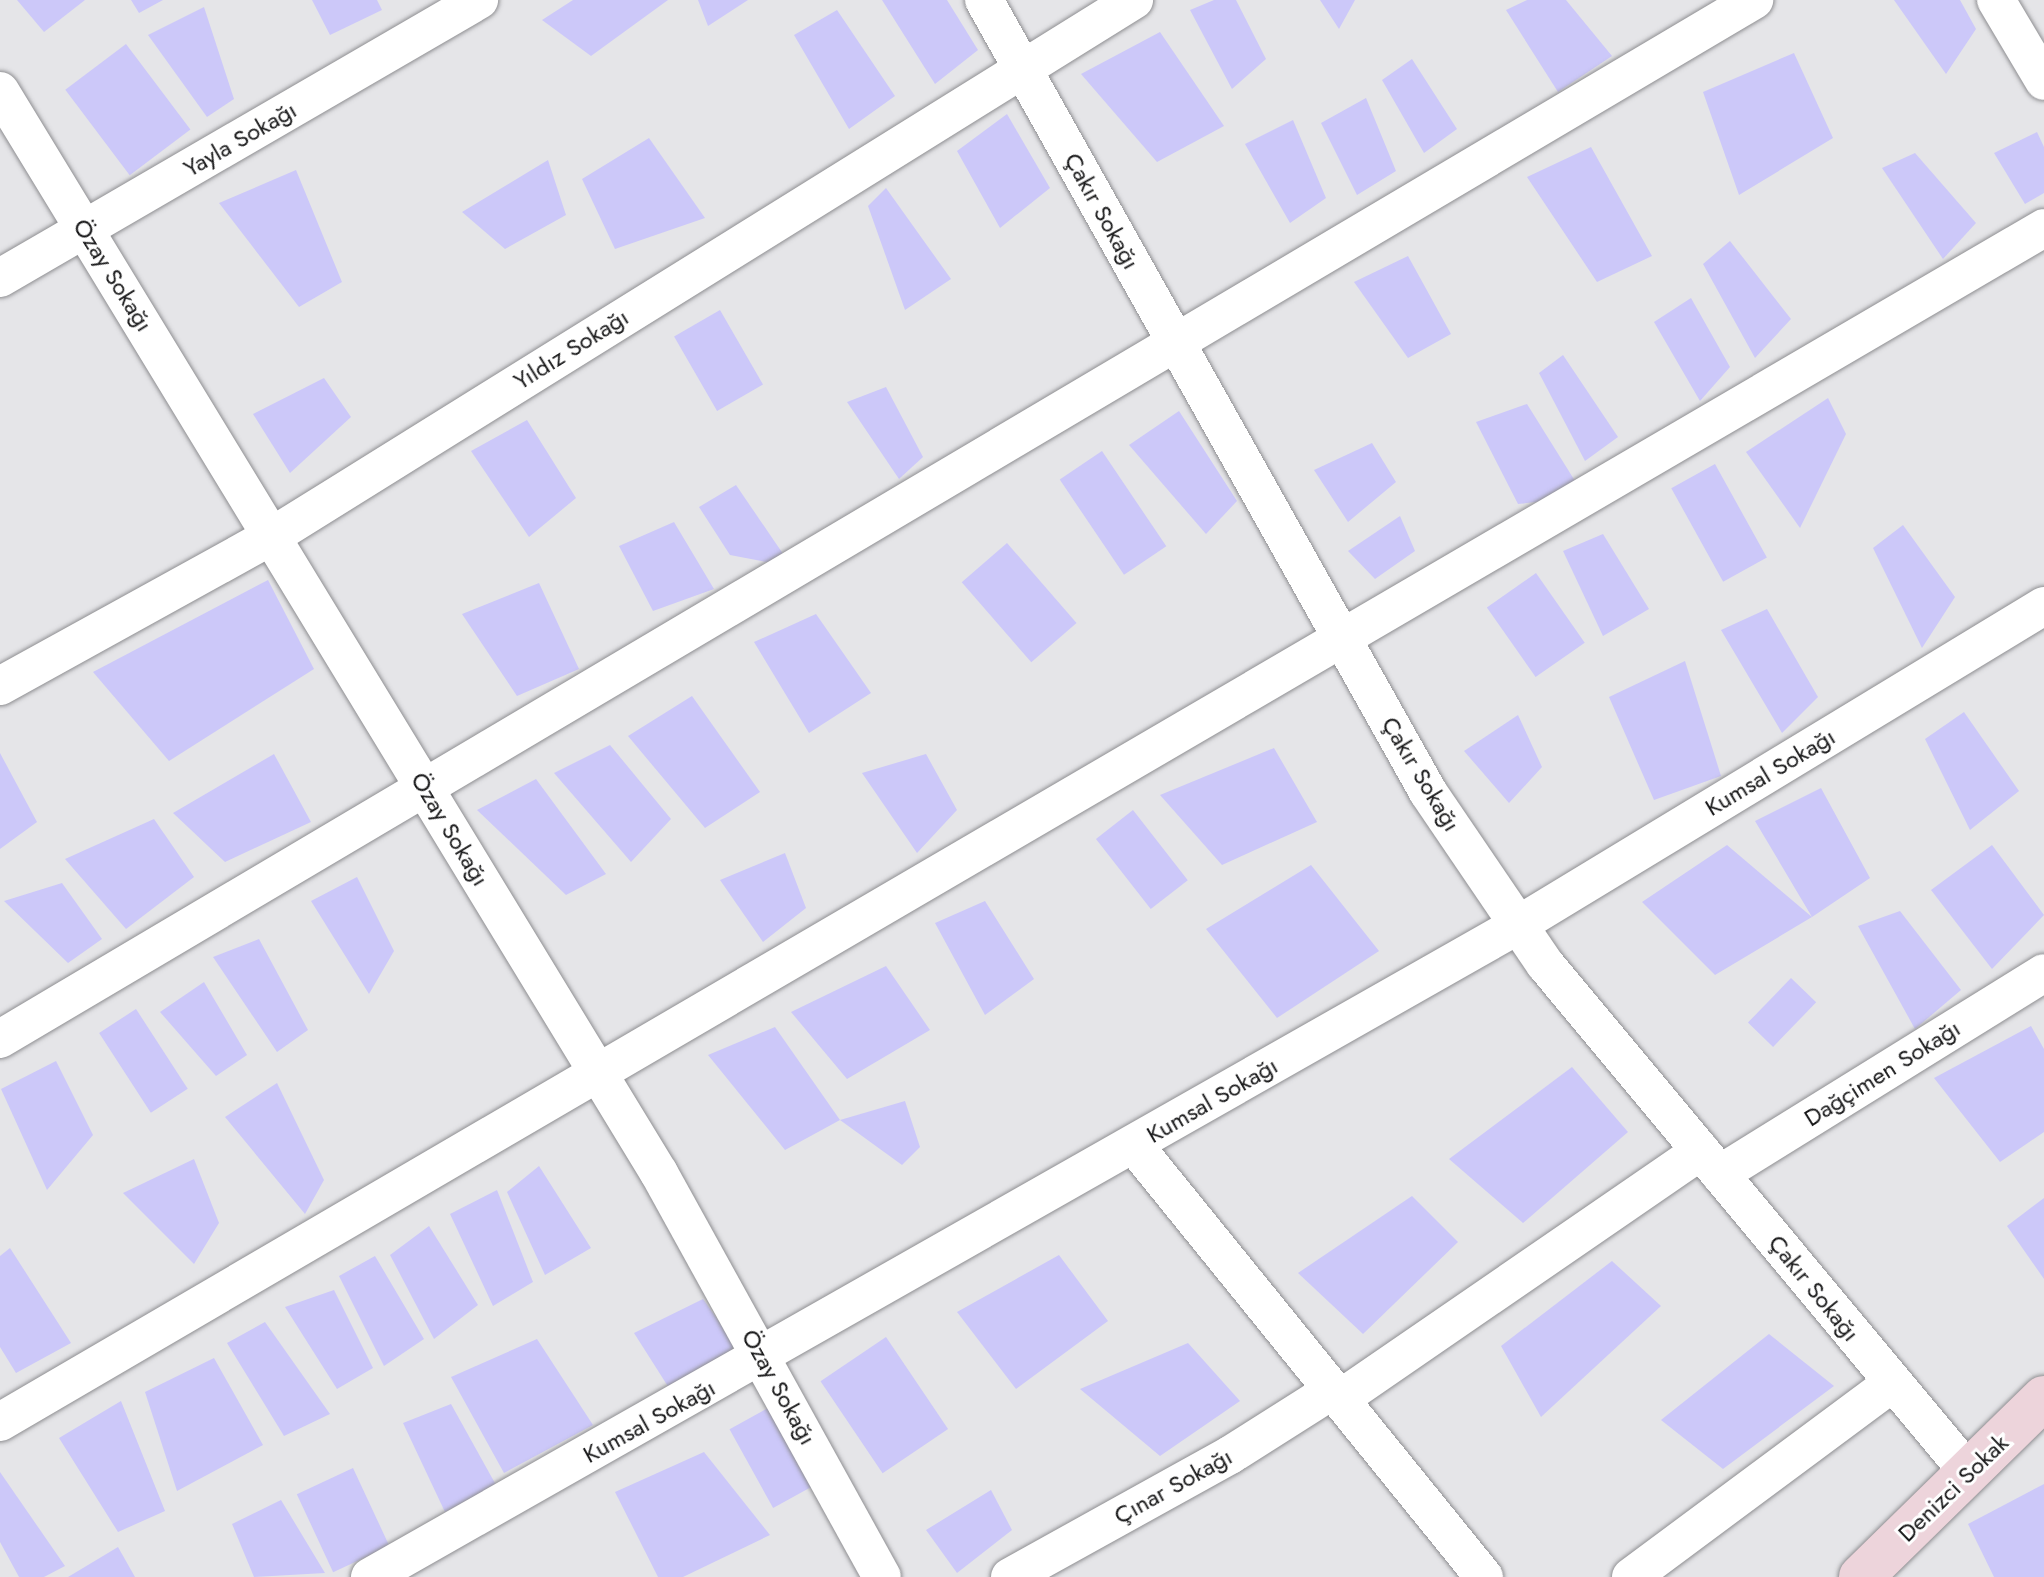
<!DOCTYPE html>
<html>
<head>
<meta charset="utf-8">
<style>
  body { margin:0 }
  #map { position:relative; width:2044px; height:1577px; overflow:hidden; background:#e5e5e8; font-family:Jost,sans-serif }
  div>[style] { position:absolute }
  .building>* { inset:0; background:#ccc8f9; transform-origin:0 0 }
  .roads { filter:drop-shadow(0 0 2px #8e8e91) drop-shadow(0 0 2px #8e8e91) }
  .street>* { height:38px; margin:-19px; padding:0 19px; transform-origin:19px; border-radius:19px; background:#fff }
  .secondary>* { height:44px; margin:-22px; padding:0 22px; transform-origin:22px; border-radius:22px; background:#edd4db }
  span { translate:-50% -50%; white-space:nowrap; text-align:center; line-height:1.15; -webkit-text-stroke:6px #fff; paint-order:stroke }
  .street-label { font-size:24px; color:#181819 }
</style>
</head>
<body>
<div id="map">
  <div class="building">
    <i style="clip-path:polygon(17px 0,85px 0,44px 32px)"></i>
    <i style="clip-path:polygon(131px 0,163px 0,139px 13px)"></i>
    <i style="clip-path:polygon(312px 0,377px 0,382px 10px,330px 35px)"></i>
    <i style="clip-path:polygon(573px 0,668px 0,591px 56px,542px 20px)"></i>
    <i style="clip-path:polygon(698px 0,748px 0,708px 26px)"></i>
    <i style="clip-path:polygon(882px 0,947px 0,978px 50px,935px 84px)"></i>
    <i style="clip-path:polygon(1214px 0,1236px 0,1266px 59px,1232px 89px,1190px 10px)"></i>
    <i style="clip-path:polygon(1320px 0,1355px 0,1339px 29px)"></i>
    <i style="clip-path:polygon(1527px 0,1566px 0,1612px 56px,1558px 92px,1506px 10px)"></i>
    <i style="clip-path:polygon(1894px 0,1960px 0,1976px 29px,1946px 74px)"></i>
    <i style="clip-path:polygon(204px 7px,234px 99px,207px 117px,148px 35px)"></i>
    <i style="clip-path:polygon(837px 10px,895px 96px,849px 129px,794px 35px)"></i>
    <i style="clip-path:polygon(1160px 32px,1224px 126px,1157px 162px,1081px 74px)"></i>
    <i style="left:126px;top:44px;width:107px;height:76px;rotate:53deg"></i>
    <i style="clip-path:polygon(1794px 53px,1833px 138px,1739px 195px,1703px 92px)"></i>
    <i style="clip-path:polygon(1412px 59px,1457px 129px,1424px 153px,1382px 80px)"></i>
    <i style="clip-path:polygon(1366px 98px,1396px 171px,1357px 195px,1321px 123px)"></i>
    <i style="clip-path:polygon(1007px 114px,1050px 188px,1000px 228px,957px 151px)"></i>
    <i style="clip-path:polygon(1293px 120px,1326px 198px,1290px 223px,1245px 144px)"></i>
    <i style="clip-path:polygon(2037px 132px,2044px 147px,2044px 193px,2025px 204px,1994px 153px)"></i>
    <i style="clip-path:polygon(649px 138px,705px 218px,615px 249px,582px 179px)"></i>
    <i style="clip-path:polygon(1591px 147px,1652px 256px,1597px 282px,1527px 177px)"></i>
    <i style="clip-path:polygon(1915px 153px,1976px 223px,1943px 259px,1882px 168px)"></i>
    <i style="clip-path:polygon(548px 160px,566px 215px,505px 249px,462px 212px)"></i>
    <i style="clip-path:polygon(296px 170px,342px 282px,299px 307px,219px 203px)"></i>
    <i style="clip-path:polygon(886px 188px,951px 279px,905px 310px,868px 206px)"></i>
    <i style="clip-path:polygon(1730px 241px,1791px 319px,1755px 358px,1703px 264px)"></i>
    <i style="clip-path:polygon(1408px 256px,1451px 334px,1408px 358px,1354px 282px)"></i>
    <i style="clip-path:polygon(1691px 298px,1730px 367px,1700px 401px,1654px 322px)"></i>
    <i style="left:720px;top:310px;width:86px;height:53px;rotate:60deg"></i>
    <i style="clip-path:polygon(1563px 355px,1618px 437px,1585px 461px,1539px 373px)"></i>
    <i style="clip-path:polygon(324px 378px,351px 417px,290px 473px,253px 414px)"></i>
    <i style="clip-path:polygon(886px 387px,923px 457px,899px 479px,847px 402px)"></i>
    <i style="clip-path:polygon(1828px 398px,1846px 434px,1800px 528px,1746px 452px)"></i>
    <i style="clip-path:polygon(1527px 404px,1585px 497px,1518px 504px,1476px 422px)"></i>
    <i style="clip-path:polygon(1179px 411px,1237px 501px,1206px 534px,1129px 445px)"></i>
    <i style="clip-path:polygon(527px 420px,576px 498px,529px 537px,471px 451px)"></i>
    <i style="clip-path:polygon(1372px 443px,1396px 482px,1348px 522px,1314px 470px)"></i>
    <i style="left:1102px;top:451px;width:115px;height:51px;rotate:56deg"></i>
    <i style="left:1715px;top:464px;width:107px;height:50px;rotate:61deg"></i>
    <i style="clip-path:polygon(736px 485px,792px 567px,730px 555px,699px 507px)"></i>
    <i style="clip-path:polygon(1400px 516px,1415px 551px,1375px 579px,1348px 551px)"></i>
    <i style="clip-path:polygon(674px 522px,714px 589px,653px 611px,619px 546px)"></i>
    <i style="clip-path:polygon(1903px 525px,1955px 597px,1922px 648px,1873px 548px)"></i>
    <i style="clip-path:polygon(1603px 534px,1649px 609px,1603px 636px,1563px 551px)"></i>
    <i style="left:1007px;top:543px;width:106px;height:60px;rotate:49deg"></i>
    <i style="left:1536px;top:573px;width:85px;height:60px;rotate:55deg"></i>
    <i style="clip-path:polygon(268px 580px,314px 669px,169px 761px,93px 672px)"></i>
    <i style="clip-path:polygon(539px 583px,579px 669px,517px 696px,462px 614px)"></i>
    <i style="clip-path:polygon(1767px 609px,1818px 697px,1782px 733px,1721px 630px)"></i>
    <i style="clip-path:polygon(816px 614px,871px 693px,809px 733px,754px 642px)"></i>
    <i style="clip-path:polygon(1685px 661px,1721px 776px,1654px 800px,1609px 697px)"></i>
    <i style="clip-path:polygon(692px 696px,760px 792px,705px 828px,628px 736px)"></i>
    <i style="clip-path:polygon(1964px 712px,2019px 791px,1970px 830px,1925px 739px)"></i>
    <i style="clip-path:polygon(1518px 715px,1542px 767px,1509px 803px,1464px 751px)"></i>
    <i style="clip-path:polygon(610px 745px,671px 819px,631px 862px,554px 773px)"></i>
    <i style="clip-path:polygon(1274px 748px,1317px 822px,1222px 865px,1160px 795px)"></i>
    <i style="clip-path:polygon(0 753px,37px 822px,0 849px)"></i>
    <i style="clip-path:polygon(274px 754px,311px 822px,225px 862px,173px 813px)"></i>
    <i style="clip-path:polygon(926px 754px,957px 810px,917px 853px,862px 773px)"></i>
    <i style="clip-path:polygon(536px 779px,606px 874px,566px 895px,477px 810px)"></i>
    <i style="clip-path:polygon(1821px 788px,1870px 878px,1812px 917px,1715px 975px,1642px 902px,1727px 845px,1812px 917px,1755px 821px)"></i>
    <i style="left:1133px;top:810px;width:89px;height:47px;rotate:52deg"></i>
    <i style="clip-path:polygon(154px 819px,194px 877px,126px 929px,65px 859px)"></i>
    <i style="clip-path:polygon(1992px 845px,2044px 915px,1992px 969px,1931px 890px)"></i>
    <i style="clip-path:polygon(785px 853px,806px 908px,763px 942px,720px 880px)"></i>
    <i style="clip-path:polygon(1311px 865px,1379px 951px,1277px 1018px,1206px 929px)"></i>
    <i style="clip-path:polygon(357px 877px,394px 951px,369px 994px,311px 901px)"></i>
    <i style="clip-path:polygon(62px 883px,102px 939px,68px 963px,4px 901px)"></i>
    <i style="clip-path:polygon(985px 901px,1034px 979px,985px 1015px,935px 923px)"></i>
    <i style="clip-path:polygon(1900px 911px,1961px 990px,1915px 1029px,1858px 926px)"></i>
    <i style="clip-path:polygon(259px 939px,308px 1030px,277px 1052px,213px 957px)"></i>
    <i style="clip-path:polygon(886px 966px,930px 1030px,847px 1079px,791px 1012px)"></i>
    <i style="left:1791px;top:978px;width:35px;height:62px;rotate:44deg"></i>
    <i style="clip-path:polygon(204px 982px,247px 1055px,216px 1076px,160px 1012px)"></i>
    <i style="left:136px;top:1009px;width:95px;height:44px;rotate:57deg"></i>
    <i style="clip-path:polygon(2031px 1026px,2044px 1049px,2044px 1132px,2000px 1162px,1934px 1078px)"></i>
    <i style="clip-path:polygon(775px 1027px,840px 1120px,785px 1150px,708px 1055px)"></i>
    <i style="clip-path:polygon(56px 1061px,93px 1135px,47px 1190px,1px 1089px)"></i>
    <i style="clip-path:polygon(1572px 1067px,1628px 1132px,1523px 1223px,1449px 1159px)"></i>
    <i style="clip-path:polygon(277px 1083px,324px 1180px,305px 1214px,225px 1117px)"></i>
    <i style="clip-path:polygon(905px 1101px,920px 1147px,902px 1165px,840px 1120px)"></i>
    <i style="clip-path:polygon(194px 1159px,219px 1223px,194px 1264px,123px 1193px)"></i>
    <i style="clip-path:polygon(539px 1166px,591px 1248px,545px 1275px,507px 1192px)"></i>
    <i style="clip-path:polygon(497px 1190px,533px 1282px,493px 1306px,450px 1214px)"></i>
    <i style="clip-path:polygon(1412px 1196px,1458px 1242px,1363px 1334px,1298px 1273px)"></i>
    <i style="clip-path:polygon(2044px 1198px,2044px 1279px,2007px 1226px)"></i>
    <i style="clip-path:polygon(429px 1226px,478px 1305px,434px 1339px,390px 1255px)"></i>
    <i style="clip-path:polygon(10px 1248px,71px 1343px,16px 1373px,0 1347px,0 1256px)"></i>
    <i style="clip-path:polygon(1059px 1255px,1108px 1321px,1016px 1389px,957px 1312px)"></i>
    <i style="clip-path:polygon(375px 1256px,424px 1339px,384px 1366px,339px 1276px)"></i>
    <i style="clip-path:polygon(1612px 1261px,1661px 1306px,1541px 1417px,1501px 1346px)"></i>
    <i style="clip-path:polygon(334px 1290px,373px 1368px,337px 1389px,285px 1307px)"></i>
    <i style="clip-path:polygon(703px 1299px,737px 1347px,669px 1388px,634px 1333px)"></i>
    <i style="clip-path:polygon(265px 1322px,330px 1414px,284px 1436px,227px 1343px)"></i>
    <i style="clip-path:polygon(1769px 1334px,1834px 1386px,1723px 1469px,1661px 1420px)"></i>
    <i style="left:886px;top:1337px;width:111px;height:79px;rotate:56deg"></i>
    <i style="clip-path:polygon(537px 1339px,593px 1425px,504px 1473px,451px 1377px)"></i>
    <i style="clip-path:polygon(1188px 1343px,1240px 1401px,1160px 1456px,1080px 1389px)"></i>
    <i style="clip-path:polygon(214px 1358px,263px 1445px,177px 1491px,145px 1392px)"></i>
    <i style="clip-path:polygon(121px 1401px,165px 1511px,118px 1532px,59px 1438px)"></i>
    <i style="clip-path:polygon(451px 1404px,496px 1485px,445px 1512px,403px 1423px)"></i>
    <i style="left:768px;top:1408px;width:90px;height:44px;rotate:61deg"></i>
    <i style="clip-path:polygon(704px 1452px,770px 1535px,683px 1577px,658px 1577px,615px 1492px)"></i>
    <i style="left:353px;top:1468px;width:86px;height:62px;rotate:65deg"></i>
    <i style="clip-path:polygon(0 1472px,65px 1566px,44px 1577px,19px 1577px,0 1542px)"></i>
    <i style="clip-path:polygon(2044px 1484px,2044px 1577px,1994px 1577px,1968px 1524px)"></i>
    <i style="clip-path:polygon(991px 1490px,1012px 1530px,957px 1573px,926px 1530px)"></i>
    <i style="clip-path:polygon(281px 1500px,325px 1573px,254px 1577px,232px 1524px)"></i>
    <i style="clip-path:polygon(118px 1547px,135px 1577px,68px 1577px)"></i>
  </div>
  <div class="roads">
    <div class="street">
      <i style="left:984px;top:0;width:908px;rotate:60.72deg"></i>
      <i style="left:1428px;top:792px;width:208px;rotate:55.8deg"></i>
      <i style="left:1545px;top:964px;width:662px;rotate:50.21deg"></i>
      <i style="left:1996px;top:0;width:94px;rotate:59.3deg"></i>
      <i style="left:0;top:91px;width:1267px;rotate:58.66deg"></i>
      <i style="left:659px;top:1173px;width:461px;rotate:61.1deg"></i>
      <i style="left:0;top:278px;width:554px;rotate:-30.13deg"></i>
      <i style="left:0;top:686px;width:313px;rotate:-28.9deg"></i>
      <i style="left:274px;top:535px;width:1013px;rotate:-31.89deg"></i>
      <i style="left:0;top:1039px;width:2039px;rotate:-30.64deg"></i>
      <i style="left:1134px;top:1145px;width:556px;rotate:50.99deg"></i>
      <i style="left:1720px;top:1174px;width:381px;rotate:-31.8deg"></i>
      <i style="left:1340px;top:1399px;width:438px;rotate:-34.5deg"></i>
      <i style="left:0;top:1422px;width:2367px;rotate:-30.29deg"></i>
      <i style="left:370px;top:1577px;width:1320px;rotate:-29.59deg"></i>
      <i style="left:1518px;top:925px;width:615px;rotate:-31.24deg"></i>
      <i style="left:1010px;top:1577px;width:252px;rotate:-29deg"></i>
      <i style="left:1230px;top:1455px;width:122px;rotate:-32.3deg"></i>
      <i style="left:1631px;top:1577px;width:325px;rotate:-36.6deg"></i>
    </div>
    <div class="secondary">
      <i style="left:1861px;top:1577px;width:256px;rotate:-44.4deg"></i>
    </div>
  </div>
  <div class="street-label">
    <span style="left:240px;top:139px;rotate:-30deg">Yayla Sokağı</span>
    <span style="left:1102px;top:211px;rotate:61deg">Çakır Sokağı</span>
    <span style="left:113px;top:275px;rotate:58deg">Özay Sokağı</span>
    <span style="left:571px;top:349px;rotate:-32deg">Yıldız Sokağı</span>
    <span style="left:1770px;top:772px;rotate:-31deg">Kumsal Sokağı</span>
    <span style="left:1421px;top:774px;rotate:59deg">Çakır Sokağı</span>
    <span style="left:450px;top:829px;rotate:59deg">Özay Sokağı</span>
    <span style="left:1882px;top:1073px;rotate:-32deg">Dağçimen Sokağı</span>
    <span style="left:1212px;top:1100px;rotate:-30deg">Kumsal Sokağı</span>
    <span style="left:1814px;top:1288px;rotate:51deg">Çakır Sokağı</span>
    <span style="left:779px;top:1387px;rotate:61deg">Özay Sokağı</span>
    <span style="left:649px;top:1421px;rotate:-29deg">Kumsal Sokağı</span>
    <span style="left:1173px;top:1486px;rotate:-29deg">Çınar Sokağı</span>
    <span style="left:1953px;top:1488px;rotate:-44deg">Denizci Sokak</span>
  </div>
</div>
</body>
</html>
